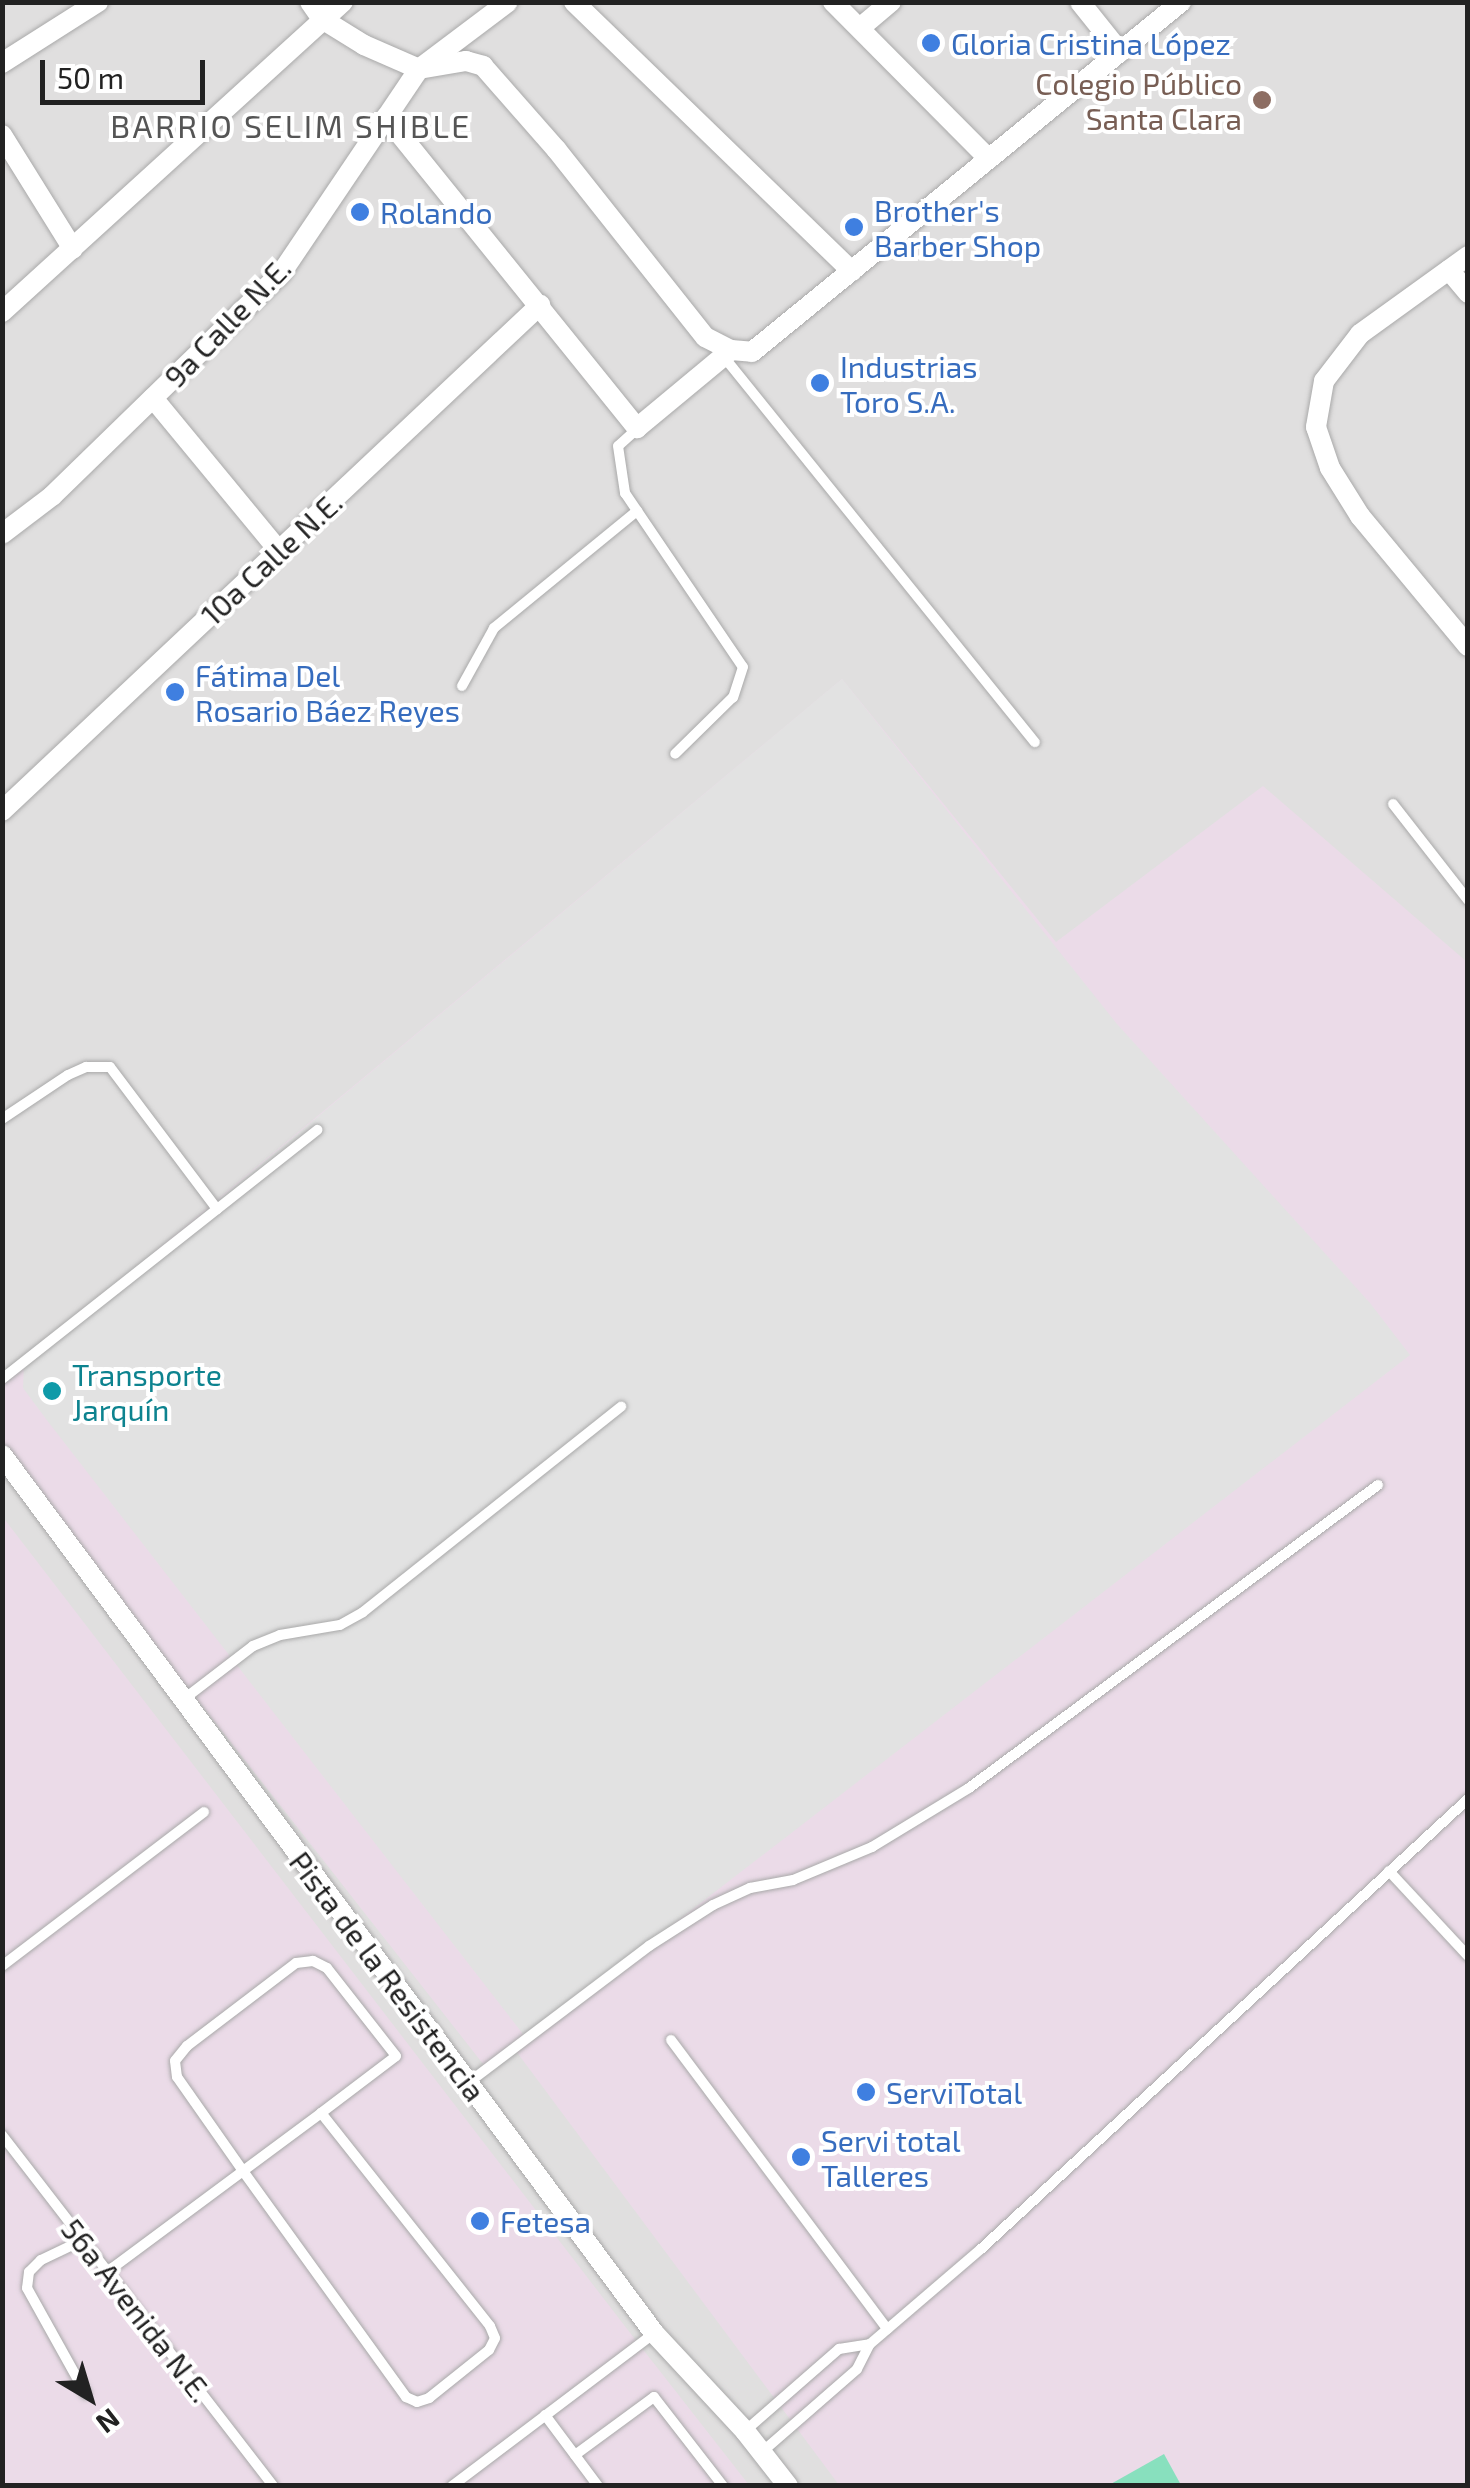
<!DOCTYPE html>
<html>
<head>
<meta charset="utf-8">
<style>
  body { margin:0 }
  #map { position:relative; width:1470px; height:2488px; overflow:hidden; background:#f2efe9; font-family:"Exo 2",sans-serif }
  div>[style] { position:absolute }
  .residential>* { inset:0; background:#e0dfdf; transform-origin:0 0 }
  .industrial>* { inset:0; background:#ebdbe8 }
  .pitch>* { inset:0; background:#88e0be }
  .parking>* { inset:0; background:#e2e2e2 }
  .roads { filter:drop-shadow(0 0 2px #a9a9a9) drop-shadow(0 0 2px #a9a9a9) }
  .service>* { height:10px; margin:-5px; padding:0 5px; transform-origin:5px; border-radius:5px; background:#fff }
  .minor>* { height:20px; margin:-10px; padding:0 10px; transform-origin:10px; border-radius:10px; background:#fff }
  .dots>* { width:28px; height:28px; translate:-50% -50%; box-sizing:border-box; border:5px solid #fff; border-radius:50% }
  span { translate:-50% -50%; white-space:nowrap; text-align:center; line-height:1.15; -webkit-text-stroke:8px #fff; paint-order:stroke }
  .shop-label { font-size:30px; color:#366cbe }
  .left { translate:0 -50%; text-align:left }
  .education-label { font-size:30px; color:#785e54 }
  .right { translate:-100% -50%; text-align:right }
  .street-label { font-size:30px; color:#222 }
  .culture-label { font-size:30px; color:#0d838f }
  .neighbourhood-label { font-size:32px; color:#555; letter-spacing:2.5px }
  .frame { position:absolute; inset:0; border:5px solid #222; pointer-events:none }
  .north { position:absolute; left:40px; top:2348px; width:100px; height:100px; -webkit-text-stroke:8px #fff; paint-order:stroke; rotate:142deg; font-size:28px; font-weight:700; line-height:40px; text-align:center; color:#222 }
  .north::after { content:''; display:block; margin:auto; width:35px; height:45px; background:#222; clip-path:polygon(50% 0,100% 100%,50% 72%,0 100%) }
  .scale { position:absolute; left:40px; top:60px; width:165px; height:45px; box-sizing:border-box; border:5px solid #222; border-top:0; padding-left:12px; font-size:30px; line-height:35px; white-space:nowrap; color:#222; -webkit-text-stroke:8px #fff; paint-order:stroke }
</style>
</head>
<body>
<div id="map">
  <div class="residential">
    <i style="left:3px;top:3px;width:1464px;height:2482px"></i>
  </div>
  <div class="industrial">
    <i style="clip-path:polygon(842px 679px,1056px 942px,1263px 786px,1467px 962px,1467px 2478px,1460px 2486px,839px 2485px,513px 2047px,487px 2069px,3px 1452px,3px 1378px)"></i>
    <i style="clip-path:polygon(2px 1516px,634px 2338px,749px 2485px,3px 2485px)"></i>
  </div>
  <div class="pitch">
    <i style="clip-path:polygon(1164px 2454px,1181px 2485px,1109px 2485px)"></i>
  </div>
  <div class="parking">
    <i style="clip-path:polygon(842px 679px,1117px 1024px,1370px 1303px,1410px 1355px,526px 2038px,46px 1419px,23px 1388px,24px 1362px)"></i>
  </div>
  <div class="roads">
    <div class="service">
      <i style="left:724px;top:357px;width:495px;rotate:51.1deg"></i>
      <i style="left:637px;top:429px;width:25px;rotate:138deg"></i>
      <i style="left:618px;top:446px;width:48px;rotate:81.5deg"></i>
      <i style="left:625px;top:493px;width:210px;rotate:55.9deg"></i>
      <i style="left:743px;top:667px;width:32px;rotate:108deg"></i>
      <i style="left:733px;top:697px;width:81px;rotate:135.5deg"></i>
      <i style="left:462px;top:686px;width:66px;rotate:-61.1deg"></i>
      <i style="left:494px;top:628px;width:185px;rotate:-39.3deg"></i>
      <i style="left:1393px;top:804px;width:122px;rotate:52deg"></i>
      <i style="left:2px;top:1119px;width:79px;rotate:-33.7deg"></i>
      <i style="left:68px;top:1075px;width:20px;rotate:-24deg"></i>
      <i style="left:86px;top:1067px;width:24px"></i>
      <i style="left:110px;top:1067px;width:178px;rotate:53deg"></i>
      <i style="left:2px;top:1379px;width:402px;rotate:-38.3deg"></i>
      <i style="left:184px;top:1699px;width:87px;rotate:-37.5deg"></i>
      <i style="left:253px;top:1646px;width:29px;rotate:-22deg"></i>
      <i style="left:280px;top:1635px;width:61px;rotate:-9.5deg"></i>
      <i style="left:340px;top:1625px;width:26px;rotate:-29deg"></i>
      <i style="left:363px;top:1612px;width:330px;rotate:-38.5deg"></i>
      <i style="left:1389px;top:1871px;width:116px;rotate:47.1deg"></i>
      <i style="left:2px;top:1966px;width:254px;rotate:-37.3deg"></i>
      <i style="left:671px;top:2040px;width:361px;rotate:53.2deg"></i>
      <i style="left:468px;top:2083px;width:227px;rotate:-37.1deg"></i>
      <i style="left:649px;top:1946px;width:76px;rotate:-32.6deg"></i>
      <i style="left:713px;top:1905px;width:41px;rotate:-24.7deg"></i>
      <i style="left:750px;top:1888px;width:44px;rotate:-10.5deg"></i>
      <i style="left:793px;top:1880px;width:86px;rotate:-22.7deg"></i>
      <i style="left:872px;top:1847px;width:114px;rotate:-31.3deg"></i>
      <i style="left:969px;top:1788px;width:509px;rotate:-36.53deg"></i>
      <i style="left:2px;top:2135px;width:443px;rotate:52.3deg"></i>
      <i style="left:83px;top:2240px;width:47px;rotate:154.5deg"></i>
      <i style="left:41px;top:2260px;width:17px;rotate:135deg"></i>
      <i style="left:29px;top:2272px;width:16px;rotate:97deg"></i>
      <i style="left:27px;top:2288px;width:121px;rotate:60.9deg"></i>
      <i style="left:107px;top:2272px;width:169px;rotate:-36.6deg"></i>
      <i style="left:243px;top:2171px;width:97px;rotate:-36.6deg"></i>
      <i style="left:321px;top:2113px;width:94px;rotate:-37.2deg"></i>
      <i style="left:396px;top:2056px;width:112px;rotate:-128.1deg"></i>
      <i style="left:327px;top:1968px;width:16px;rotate:-153deg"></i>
      <i style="left:313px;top:1961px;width:17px;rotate:173deg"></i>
      <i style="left:296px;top:1963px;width:137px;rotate:142.7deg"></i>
      <i style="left:187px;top:2046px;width:19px;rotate:129deg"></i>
      <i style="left:175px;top:2061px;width:16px;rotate:83deg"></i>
      <i style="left:177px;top:2077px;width:115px;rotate:54.9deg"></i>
      <i style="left:243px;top:2171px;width:279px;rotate:54.2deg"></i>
      <i style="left:406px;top:2397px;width:12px;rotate:24deg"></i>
      <i style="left:417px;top:2402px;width:13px;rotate:-18deg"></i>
      <i style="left:429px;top:2398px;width:77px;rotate:-38.7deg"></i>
      <i style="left:489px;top:2350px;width:13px;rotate:-63deg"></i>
      <i style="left:495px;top:2338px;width:13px;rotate:-113deg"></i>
      <i style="left:490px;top:2326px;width:272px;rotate:-128.4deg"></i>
      <i style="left:545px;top:2415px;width:89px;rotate:53.3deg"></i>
      <i style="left:745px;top:2431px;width:125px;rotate:-41.1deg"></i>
      <i style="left:839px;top:2349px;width:31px;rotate:-9deg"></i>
      <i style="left:762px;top:2452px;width:126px;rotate:-41.1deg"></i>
      <i style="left:857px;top:2369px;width:28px;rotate:-63deg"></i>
      <i style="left:870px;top:2344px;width:146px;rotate:-40.6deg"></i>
      <i style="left:981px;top:2249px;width:663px;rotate:-42.74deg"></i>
      <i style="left:575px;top:2455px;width:98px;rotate:-36.3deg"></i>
      <i style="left:654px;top:2397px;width:113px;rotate:52.2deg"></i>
      <i style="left:452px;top:2486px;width:253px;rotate:-37.1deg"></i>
    </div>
    <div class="minor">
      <i style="left:310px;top:2px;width:21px;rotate:55deg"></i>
      <i style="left:322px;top:19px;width:49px;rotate:31.8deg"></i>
      <i style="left:364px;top:45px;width:60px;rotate:23.6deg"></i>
      <i style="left:574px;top:2px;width:387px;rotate:44.1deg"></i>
      <i style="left:833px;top:2px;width:221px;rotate:45.2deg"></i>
      <i style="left:1080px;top:2px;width:64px;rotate:51.3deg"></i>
      <i style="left:861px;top:27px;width:39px;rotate:-40deg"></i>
      <i style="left:2px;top:63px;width:114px;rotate:-32.4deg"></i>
      <i style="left:419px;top:69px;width:48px;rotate:-9.7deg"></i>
      <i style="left:466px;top:61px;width:18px;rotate:16deg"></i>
      <i style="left:483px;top:66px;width:111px;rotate:48.7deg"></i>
      <i style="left:556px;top:149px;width:240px;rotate:51.6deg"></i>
      <i style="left:705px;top:337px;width:29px;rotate:27deg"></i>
      <i style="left:731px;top:350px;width:21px;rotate:5deg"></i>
      <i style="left:752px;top:352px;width:554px;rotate:-39.21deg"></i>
      <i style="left:386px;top:117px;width:400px;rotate:51.1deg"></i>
      <i style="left:637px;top:428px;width:122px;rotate:-39.7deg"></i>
      <i style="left:2px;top:135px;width:134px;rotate:58.1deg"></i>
      <i style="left:1468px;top:256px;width:133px;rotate:144.2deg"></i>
      <i style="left:1360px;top:334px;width:59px;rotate:127.5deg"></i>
      <i style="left:1324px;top:381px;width:47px;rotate:99.9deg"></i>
      <i style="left:1316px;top:427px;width:43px;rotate:71.1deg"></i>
      <i style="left:1330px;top:468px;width:57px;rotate:58deg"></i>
      <i style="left:1360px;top:516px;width:169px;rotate:50.3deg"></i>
      <i style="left:1449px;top:270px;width:30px;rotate:50deg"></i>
      <i style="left:2px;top:312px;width:461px;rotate:-42.3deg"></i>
      <i style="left:153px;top:398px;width:198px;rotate:50.5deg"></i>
      <i style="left:2px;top:534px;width:63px;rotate:-37.2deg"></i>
      <i style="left:52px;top:496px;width:321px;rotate:-44.2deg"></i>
      <i style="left:282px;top:272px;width:245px;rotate:-56deg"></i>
      <i style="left:419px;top:69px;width:111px;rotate:-37deg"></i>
      <i style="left:2px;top:811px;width:739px;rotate:-43.24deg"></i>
      <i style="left:2px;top:1455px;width:1094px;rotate:53.4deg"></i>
      <i style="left:654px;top:2333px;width:134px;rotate:47.1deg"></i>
      <i style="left:745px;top:2431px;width:70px;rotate:52deg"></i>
    </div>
  </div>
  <div class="dots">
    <i style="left:931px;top:43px;background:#3f7fe0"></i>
    <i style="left:1262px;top:100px;background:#8d6e63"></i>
    <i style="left:360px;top:212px;background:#3f7fe0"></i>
    <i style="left:854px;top:227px;background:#3f7fe0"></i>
    <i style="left:820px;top:383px;background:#3f7fe0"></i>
    <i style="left:175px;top:692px;background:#3f7fe0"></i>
    <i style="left:52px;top:1391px;background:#0f9aa8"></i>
    <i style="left:866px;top:2092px;background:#3f7fe0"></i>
    <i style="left:801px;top:2157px;background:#3f7fe0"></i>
    <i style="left:480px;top:2221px;background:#3f7fe0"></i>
  </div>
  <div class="shop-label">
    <span class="left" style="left:951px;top:43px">Gloria Cristina López</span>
    <span class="left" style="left:874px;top:227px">Brother's<br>Barber Shop</span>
    <span class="left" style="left:380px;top:212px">Rolando</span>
    <span class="left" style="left:840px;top:383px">Industrias<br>Toro S.A.</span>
    <span class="left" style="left:195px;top:692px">Fátima Del<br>Rosario Báez Reyes</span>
    <span class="left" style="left:886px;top:2092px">ServiTotal</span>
    <span class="left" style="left:821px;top:2157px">Servi total<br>Talleres</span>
    <span class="left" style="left:500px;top:2221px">Fetesa</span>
  </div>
  <div class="education-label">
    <span class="right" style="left:1242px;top:100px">Colegio Público<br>Santa Clara</span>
  </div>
  <div class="street-label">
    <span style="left:227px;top:322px;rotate:-46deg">9a Calle N.E.</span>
    <span style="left:271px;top:558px;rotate:-43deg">10a Calle N.E.</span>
    <span style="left:388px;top:1976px;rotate:53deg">Pista de la Resistencia</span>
    <span style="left:137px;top:2310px;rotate:52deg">56a Avenida N.E.</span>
  </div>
  <div class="culture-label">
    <span class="left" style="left:72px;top:1391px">Transporte<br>Jarquín</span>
  </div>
  <div class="neighbourhood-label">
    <span style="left:291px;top:125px">BARRIO SELIM SHIBLE</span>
  </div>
  <div class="frame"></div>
  <div class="north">N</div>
  <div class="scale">50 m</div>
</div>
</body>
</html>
